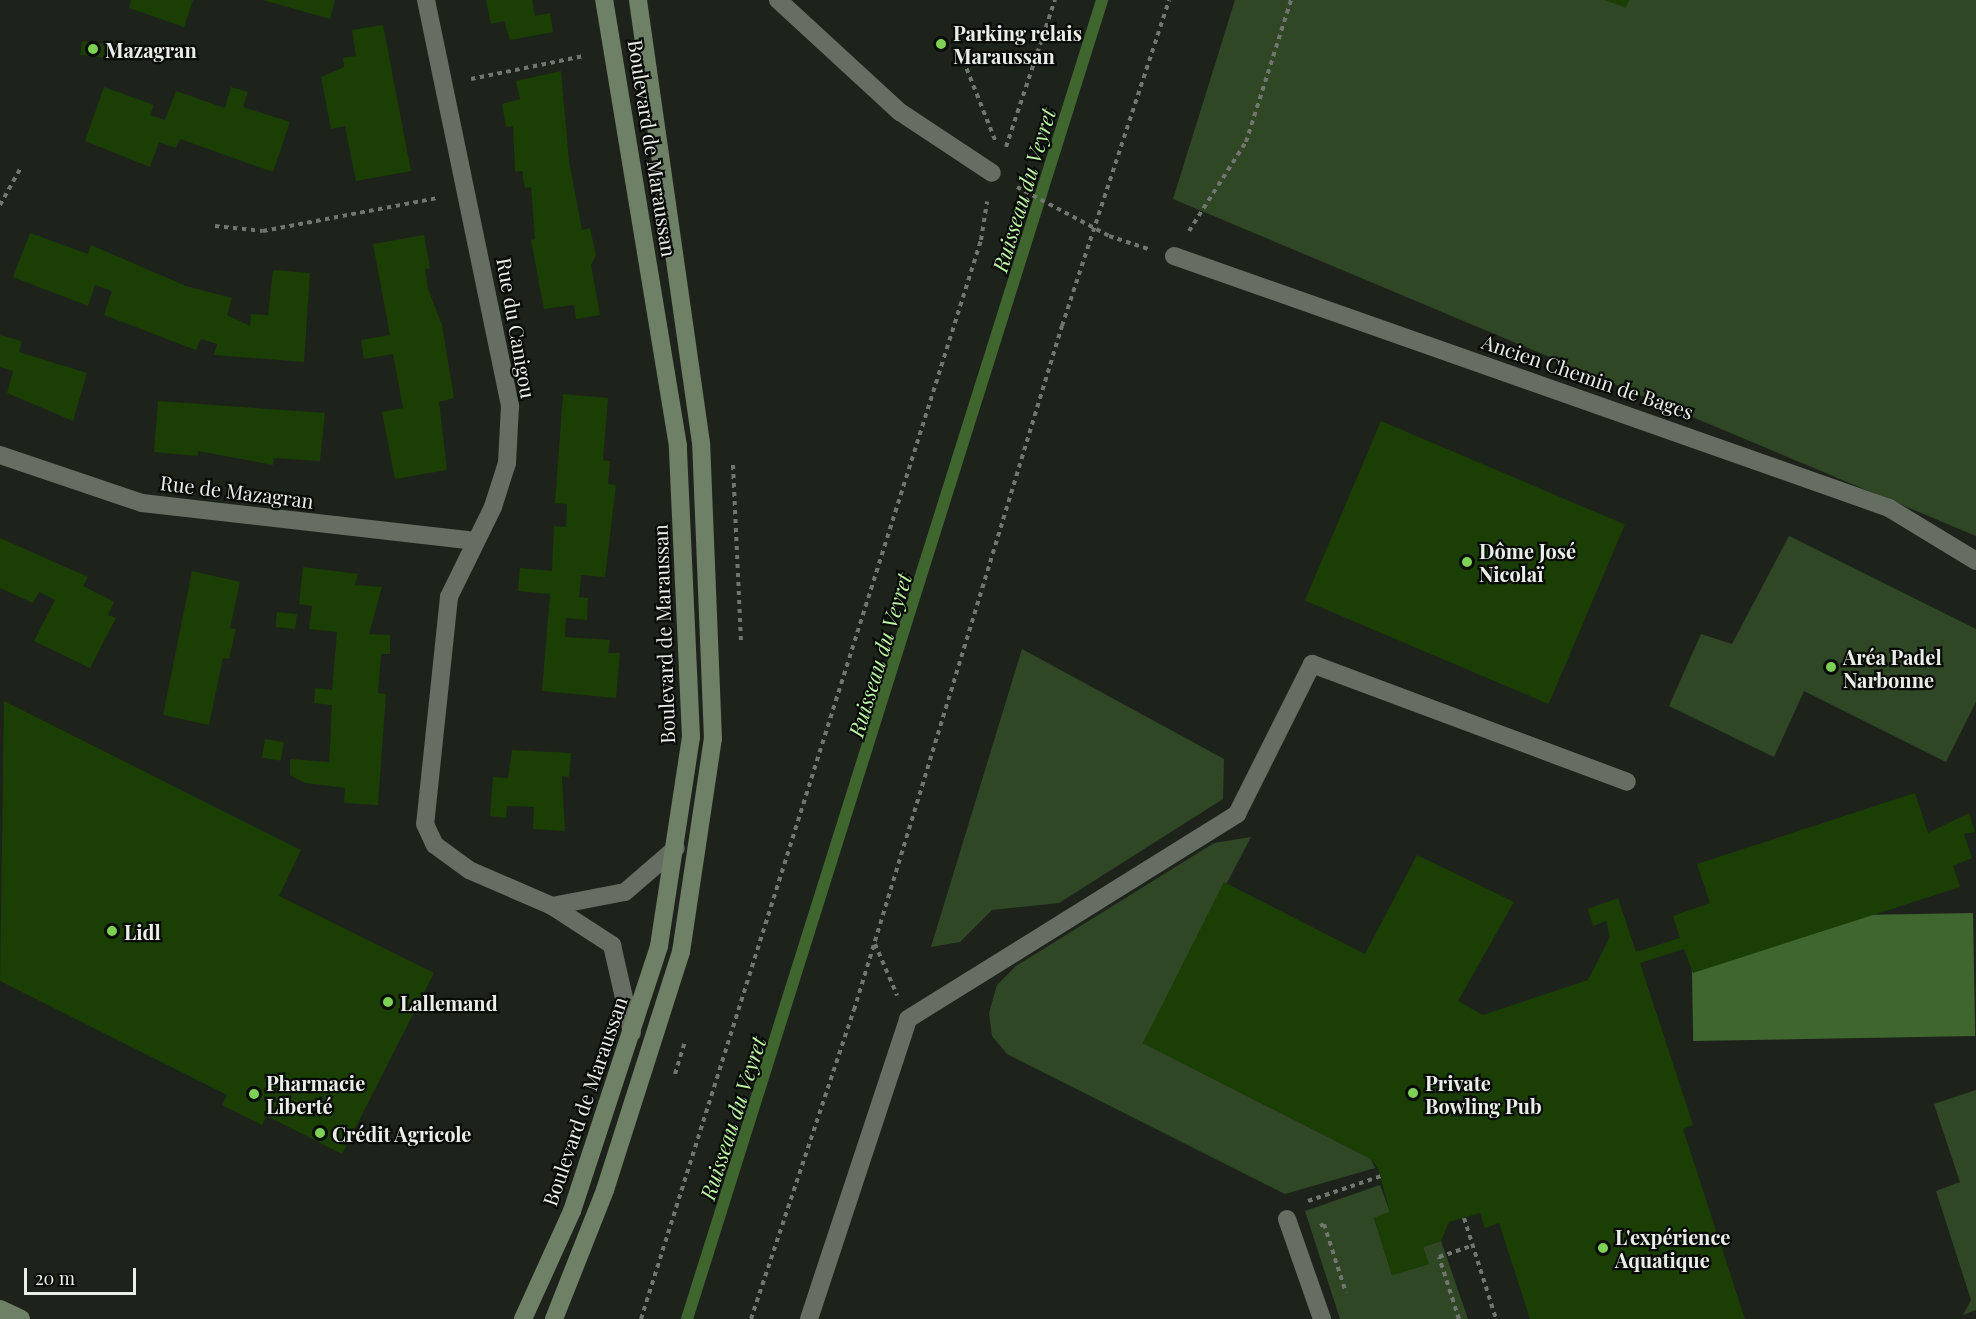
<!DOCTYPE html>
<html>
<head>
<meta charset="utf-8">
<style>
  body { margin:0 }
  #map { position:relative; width:1976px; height:1319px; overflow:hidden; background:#1d231a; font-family:"Playfair Display",serif }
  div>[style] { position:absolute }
  .green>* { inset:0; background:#304726 }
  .water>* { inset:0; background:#40662f; transform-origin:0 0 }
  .stream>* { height:12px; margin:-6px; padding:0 6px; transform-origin:6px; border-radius:6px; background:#40662f }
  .building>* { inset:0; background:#1a3e04; transform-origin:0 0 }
  .path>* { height:4px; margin-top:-2px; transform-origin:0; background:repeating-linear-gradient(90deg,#71766f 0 4.5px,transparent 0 9px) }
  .lane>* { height:18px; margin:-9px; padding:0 9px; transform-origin:9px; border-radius:9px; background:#666e63 }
  .street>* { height:18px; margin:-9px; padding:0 9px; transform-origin:9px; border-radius:9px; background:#666e63 }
  .secondary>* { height:18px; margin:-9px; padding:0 9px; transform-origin:9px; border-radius:9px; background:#6e8066 }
  .dots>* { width:16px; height:16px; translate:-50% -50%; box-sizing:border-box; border:3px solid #090c08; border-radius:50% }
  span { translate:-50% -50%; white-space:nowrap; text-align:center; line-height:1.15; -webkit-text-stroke:4.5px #090c08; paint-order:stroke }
  .poi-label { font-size:20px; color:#eaeee8; font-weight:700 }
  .left { translate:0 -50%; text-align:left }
  .street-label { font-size:20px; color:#eaeee8 }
  .water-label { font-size:21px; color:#bdf7a5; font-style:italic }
  .scale { position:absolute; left:24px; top:1268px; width:112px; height:27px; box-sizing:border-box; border:3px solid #eaeee8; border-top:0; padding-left:8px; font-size:18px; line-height:21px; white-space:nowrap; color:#eaeee8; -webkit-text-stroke:4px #090c08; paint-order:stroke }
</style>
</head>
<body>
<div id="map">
  <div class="green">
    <i style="clip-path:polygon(1235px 0,1976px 0,1976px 536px,1173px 199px)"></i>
    <i style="clip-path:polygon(1789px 536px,1976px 629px,1976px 702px,1946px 762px,1804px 691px,1774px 757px,1669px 706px,1701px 634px,1732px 644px)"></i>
    <i style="clip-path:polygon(1022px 649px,1224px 759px,1223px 799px,1059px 903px,992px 910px,960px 942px,931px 947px)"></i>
    <i style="clip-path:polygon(1251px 837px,1143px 1043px,1371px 1159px,1375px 1168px,1285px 1194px,1007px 1054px,992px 1036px,989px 1013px,997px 985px,1016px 966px,1214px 843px)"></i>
    <i style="clip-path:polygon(1976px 1090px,1976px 1310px,1963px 1315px,1971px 1300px,1936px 1191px,1960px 1182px,1934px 1104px)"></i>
    <i style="clip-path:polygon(1380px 1185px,1390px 1212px,1374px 1218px,1392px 1275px,1428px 1264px,1423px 1247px,1441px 1241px,1468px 1319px,1340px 1319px,1305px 1211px)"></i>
  </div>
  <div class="water">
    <i style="left:1973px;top:913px;width:123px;height:282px;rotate:89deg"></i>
  </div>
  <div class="stream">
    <i style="left:687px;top:1319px;width:1383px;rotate:-72.53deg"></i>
  </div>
  <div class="building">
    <i style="clip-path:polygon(131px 0,193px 0,184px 27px,129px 8px)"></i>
    <i style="clip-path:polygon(263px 0,335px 0,330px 19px)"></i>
    <i style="clip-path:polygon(486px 0,532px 0,535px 16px,550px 13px,553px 32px,510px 40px,504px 21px,491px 24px)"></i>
    <i style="clip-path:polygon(1605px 0,1629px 0,1626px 8px)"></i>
    <i style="clip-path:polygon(383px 25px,411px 171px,356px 181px,345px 126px,331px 129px,321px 77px,344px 67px,343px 58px,356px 56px,352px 30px)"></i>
    <i style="left:82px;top:41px;width:23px;height:14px;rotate:7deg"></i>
    <i style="clip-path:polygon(561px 71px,569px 161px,582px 230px,590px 228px,596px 255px,591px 265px,600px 315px,576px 319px,574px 305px,544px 309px,531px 240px,535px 239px,531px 187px,525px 188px,522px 171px,515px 172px,513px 126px,506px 127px,502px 104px,520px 99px,516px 81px)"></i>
    <i style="clip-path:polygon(104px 87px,154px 105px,150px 115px,165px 120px,176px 91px,225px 108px,231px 87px,248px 92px,243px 107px,290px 122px,273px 172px,180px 139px,176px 148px,159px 142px,150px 167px,85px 141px)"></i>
    <i style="clip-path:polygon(30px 233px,88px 254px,91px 245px,186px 286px,232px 298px,227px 315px,250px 326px,251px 314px,268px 315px,273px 270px,310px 273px,304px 362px,214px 355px,217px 344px,201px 339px,196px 350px,104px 315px,112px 291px,95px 285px,88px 306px,13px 277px)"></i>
    <i style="clip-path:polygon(424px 235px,430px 268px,425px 269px,428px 289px,442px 325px,454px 398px,439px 402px,447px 470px,395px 479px,382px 412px,403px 408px,393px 354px,364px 359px,361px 340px,390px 335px,373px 244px)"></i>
    <i style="clip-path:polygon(0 335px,22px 341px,19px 352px,87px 373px,73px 421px,7px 393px,13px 371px,0 367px)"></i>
    <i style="clip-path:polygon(563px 394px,608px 398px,603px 460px,610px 461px,608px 484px,616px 485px,605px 577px,581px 575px,579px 597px,588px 598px,587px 620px,566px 618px,565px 637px,610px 640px,608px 653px,620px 653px,616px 698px,542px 691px,550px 594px,518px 591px,520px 568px,552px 571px,554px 526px,566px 527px,567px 504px,555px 503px)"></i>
    <i style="clip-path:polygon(158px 401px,325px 413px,320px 461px,274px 458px,273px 465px,198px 451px,198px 456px,154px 452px)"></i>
    <i style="left:1381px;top:421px;width:265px;height:195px;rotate:23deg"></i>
    <i style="clip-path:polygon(0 538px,88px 577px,83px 586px,114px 602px,108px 615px,116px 618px,90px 668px,34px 641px,55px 600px,39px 592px,33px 603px,0 588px)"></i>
    <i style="clip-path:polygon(303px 567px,358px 574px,355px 585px,382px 587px,369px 634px,390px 635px,390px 654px,381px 654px,378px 693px,386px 694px,378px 805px,344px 803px,345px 788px,305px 783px,290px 775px,290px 759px,329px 762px,330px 745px,332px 705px,314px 703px,315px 688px,332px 690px,337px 632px,309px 629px,312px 606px,299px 604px)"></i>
    <i style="clip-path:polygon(192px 571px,240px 582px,230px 628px,236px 629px,229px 659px,223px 658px,209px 725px,163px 715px)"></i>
    <i style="left:277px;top:612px;width:20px;height:15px;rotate:6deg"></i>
    <i style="clip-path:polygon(4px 701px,301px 850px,279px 896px,434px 973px,342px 1154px,267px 1116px,262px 1125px,222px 1105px,227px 1095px,0 981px)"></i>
    <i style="left:265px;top:739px;width:19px;height:19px;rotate:9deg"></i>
    <i style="clip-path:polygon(512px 750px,571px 753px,569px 777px,562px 776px,565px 831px,533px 829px,534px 807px,507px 806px,506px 818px,490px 816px,493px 777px,508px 778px)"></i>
    <i style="clip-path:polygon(1915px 793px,1928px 833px,1969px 813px,1975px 832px,1964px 834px,1972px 858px,1953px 866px,1960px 887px,1693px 973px,1684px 949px,1640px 963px,1693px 1125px,1683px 1129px,1745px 1319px,1530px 1319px,1499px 1223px,1485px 1228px,1480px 1213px,1449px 1222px,1441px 1241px,1423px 1247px,1429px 1264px,1392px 1275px,1374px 1218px,1390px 1212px,1378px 1168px,1371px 1159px,1143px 1043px,1224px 882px,1365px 954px,1417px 855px,1514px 902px,1458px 1001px,1483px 1015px,1588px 980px,1610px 937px,1606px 921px,1593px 926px,1588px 909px,1618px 898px,1636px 952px,1680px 938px,1673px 916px,1710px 903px,1697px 864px)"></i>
  </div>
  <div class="path">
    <i style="left:960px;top:52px;width:95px;rotate:68.3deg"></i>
    <i style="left:471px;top:79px;width:115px;rotate:-11.5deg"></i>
    <i style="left:1006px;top:147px;width:155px;rotate:-71.6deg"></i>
    <i style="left:1017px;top:187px;width:104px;rotate:28deg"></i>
    <i style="left:1109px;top:236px;width:41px;rotate:18.4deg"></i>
    <i style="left:0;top:205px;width:41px;rotate:-60.9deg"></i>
    <i style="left:215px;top:226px;width:48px;rotate:5.9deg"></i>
    <i style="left:263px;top:231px;width:177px;rotate:-10.7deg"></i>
    <i style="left:1189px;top:231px;width:106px;rotate:-57.4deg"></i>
    <i style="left:1246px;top:142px;width:149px;rotate:-72.4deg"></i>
    <i style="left:733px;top:465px;width:178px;rotate:87.4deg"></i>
    <i style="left:875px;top:944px;width:56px;rotate:66.7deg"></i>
    <i style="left:675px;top:1074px;width:34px;rotate:-73deg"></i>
    <i style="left:1308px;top:1201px;width:77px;rotate:-18.9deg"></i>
    <i style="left:1464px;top:1218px;width:106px;rotate:72.4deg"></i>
    <i style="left:1320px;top:1226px;width:4px;rotate:-27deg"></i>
    <i style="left:1324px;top:1224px;width:72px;rotate:72.3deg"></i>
    <i style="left:641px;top:1319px;width:1131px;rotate:-72.51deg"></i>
    <i style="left:981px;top:240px;width:39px;rotate:-81deg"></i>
    <i style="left:751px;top:1319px;width:326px;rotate:-71.6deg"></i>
    <i style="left:854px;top:1010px;width:715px;rotate:-73.09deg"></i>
    <i style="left:1062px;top:326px;width:343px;rotate:-71.8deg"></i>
    <i style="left:1459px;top:1319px;width:65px;rotate:-107.9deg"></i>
    <i style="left:1439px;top:1257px;width:36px;rotate:-19deg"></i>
  </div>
  <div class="lane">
    <i style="left:778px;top:0;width:166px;rotate:42.6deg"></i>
    <i style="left:900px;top:112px;width:110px;rotate:33.5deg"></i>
    <i style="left:1287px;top:1219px;width:106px;rotate:70.7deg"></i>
    <i style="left:809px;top:1319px;width:316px;rotate:-71.7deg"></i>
    <i style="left:908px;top:1019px;width:388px;rotate:-31.9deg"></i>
    <i style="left:1237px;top:814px;width:168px;rotate:-63.4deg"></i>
    <i style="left:1312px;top:664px;width:336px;rotate:20.5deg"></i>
  </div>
  <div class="street">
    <i style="left:426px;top:0;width:415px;rotate:78.3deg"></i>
    <i style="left:510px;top:406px;width:57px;rotate:93deg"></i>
    <i style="left:507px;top:463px;width:46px;rotate:107.7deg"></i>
    <i style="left:493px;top:507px;width:100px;rotate:116.1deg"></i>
    <i style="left:449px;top:597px;width:228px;rotate:96deg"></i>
    <i style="left:425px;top:824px;width:23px;rotate:65deg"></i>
    <i style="left:435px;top:845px;width:42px;rotate:36.3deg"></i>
    <i style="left:469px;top:870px;width:90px;rotate:23.4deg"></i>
    <i style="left:552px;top:906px;width:72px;rotate:33deg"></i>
    <i style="left:612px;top:945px;width:90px;rotate:77.2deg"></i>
    <i style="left:1174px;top:256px;width:758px;rotate:19.41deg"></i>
    <i style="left:1889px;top:508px;width:102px;rotate:31.3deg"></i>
    <i style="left:0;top:455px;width:150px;rotate:18.7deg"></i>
    <i style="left:142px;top:503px;width:336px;rotate:6.5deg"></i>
    <i style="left:552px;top:906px;width:74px;rotate:-10.9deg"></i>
    <i style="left:625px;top:892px;width:67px;rotate:-40.8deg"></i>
  </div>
  <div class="secondary">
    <i style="left:0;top:1309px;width:23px;rotate:25deg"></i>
    <i style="left:523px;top:1319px;width:119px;rotate:-65.6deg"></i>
    <i style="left:572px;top:1211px;width:279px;rotate:-71.8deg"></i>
    <i style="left:659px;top:946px;width:211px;rotate:-81.3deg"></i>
    <i style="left:691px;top:737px;width:291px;rotate:-92.6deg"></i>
    <i style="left:678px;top:446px;width:452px;rotate:-99.4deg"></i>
    <i style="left:554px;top:1319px;width:139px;rotate:-68.4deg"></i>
    <i style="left:605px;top:1190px;width:250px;rotate:-72.3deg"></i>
    <i style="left:681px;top:952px;width:215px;rotate:-81.5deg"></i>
    <i style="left:713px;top:739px;width:296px;rotate:-92.3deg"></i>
    <i style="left:701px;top:443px;width:447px;rotate:-98.1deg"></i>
  </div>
  <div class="dots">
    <i style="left:941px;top:44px;background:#7dd154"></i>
    <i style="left:93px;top:49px;background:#7dd154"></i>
    <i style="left:1467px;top:562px;background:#7dd154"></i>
    <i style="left:1831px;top:667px;background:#7dd154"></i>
    <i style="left:112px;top:931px;background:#7dd154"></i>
    <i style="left:388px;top:1002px;background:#7dd154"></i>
    <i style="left:1413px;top:1093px;background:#7dd154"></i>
    <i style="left:254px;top:1094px;background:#7dd154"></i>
    <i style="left:320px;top:1133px;background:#7dd154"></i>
    <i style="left:1603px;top:1248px;background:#7dd154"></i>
  </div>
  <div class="poi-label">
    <span class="left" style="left:953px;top:44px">Parking relais<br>Maraussan</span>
    <span class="left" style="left:105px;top:49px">Mazagran</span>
    <span class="left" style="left:1479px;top:562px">Dôme José<br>Nicolaï</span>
    <span class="left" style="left:1843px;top:668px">Aréa Padel<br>Narbonne</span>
    <span class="left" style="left:124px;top:931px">Lidl</span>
    <span class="left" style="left:400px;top:1002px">Lallemand</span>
    <span class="left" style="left:266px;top:1094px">Pharmacie<br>Liberté</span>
    <span class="left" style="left:1425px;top:1094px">Private<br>Bowling Pub</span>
    <span class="left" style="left:332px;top:1133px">Crédit Agricole</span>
    <span class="left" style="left:1615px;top:1248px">L'expérience<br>Aquatique</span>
  </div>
  <div class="street-label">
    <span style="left:653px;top:148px;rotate:81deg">Boulevard de Maraussan</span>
    <span style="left:517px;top:328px;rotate:80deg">Rue du Canigou</span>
    <span style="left:1588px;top:376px;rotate:19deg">Ancien Chemin de Bages</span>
    <span style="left:237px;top:491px;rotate:7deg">Rue de Mazagran</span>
    <span style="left:663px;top:634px;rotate:-92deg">Boulevard de Maraussan</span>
    <span style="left:584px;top:1101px;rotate:-71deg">Boulevard de Maraussan</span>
  </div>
  <div class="water-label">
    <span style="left:1023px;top:190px;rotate:-73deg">Ruisseau du Veyret</span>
    <span style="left:879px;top:655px;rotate:-73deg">Ruisseau du Veyret</span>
    <span style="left:732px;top:1118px;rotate:-72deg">Ruisseau du Veyret</span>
  </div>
  <div class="scale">20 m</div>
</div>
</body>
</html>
